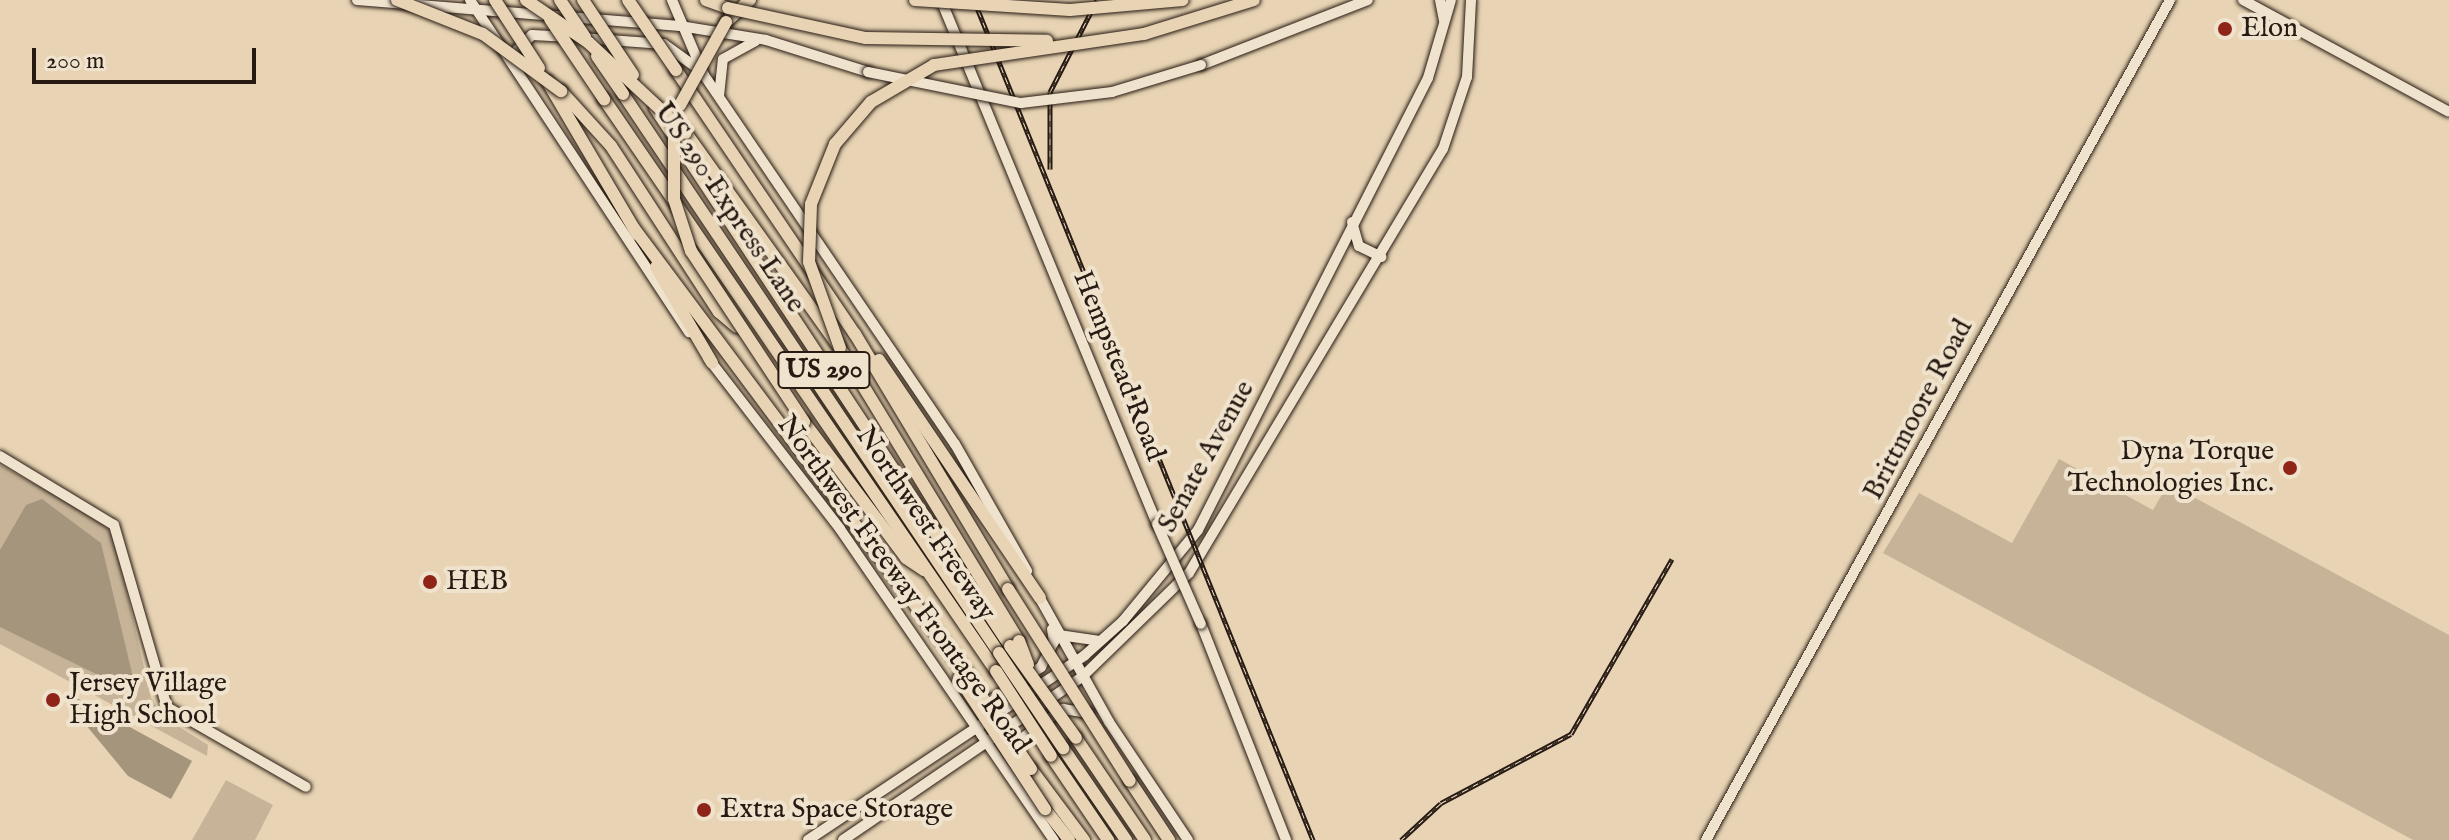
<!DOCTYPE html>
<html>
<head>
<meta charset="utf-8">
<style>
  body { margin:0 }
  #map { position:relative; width:2449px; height:840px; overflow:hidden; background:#e8d4b4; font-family:"IM FELL English",serif }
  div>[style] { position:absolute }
  .green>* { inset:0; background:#c7b498 }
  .water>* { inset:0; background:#a6957d }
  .roads { filter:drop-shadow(0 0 2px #261a12) drop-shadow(0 0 2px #261a12) }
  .secondary>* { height:10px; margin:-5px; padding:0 5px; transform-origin:5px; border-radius:5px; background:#f0e3ce }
  .highway>* { height:12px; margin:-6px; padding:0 6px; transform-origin:6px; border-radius:6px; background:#e8d4b4 }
  .rail>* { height:5px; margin-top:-2.5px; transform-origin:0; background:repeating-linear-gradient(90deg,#f0e3ce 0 6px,#261a12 0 12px); box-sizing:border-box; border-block:2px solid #261a12 }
  .bridges { filter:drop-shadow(0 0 2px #261a12) drop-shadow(0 0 2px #261a12) }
  .secondary-bridge>* { height:10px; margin:-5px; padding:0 5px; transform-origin:5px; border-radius:5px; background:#f0e3ce }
  .highway-bridge>* { height:12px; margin:-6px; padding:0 6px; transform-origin:6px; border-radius:6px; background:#e8d4b4 }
  .dots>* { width:22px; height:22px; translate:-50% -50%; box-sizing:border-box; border:4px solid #f0e3ce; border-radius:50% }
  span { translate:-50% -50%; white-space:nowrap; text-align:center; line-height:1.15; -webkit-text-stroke:8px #f0e3ce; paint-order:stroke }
  .shield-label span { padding:2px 6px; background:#f0e3ce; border:2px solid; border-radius:6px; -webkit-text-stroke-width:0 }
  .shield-label { font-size:26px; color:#261a12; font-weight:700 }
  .poi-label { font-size:28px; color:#261a12 }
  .left { translate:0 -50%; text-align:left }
  .right { translate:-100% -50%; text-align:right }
  .street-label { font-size:28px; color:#261a12 }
  .scale { position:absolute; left:32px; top:48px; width:224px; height:36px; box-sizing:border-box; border:4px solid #261a12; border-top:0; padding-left:10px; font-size:24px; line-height:28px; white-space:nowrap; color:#261a12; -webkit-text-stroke:6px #f0e3ce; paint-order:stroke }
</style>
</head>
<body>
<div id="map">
  <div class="green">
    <i style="clip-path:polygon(2059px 459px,2153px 510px,2165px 489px,2175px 487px,2449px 635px,2449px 840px,2413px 840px,1883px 553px,1919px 493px,2012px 543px)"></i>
    <i style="clip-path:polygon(0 465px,102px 521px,115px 540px,151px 698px,165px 718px,208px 745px,207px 756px,0 644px)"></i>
    <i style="clip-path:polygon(226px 780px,273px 805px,255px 840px,192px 840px)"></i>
  </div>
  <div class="water">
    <i style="clip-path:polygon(42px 499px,101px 543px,137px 694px,0 627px,0 550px,26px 505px)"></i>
    <i style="clip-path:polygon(73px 696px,192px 761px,171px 799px,128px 776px,67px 702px)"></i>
  </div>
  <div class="roads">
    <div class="secondary">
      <i style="left:357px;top:0;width:324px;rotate:4.6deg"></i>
      <i style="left:680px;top:26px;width:87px;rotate:9.2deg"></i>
      <i style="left:766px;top:40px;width:107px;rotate:17.4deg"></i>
      <i style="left:470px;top:0;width:398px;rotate:56.6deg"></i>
      <i style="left:672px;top:0;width:82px;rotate:66.9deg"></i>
      <i style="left:704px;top:75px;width:446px;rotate:55.8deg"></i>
      <i style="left:955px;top:444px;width:146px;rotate:60.4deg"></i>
      <i style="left:941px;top:0;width:567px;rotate:67.6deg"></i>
      <i style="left:1440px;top:0;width:21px;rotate:79deg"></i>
      <i style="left:2243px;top:0;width:234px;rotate:28.5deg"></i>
      <i style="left:582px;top:38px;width:82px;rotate:4.2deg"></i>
      <i style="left:664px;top:44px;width:41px;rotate:36deg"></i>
      <i style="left:517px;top:62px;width:12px;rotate:-90deg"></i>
      <i style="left:517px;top:50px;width:21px;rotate:-45deg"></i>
      <i style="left:532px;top:35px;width:34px;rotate:3deg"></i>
      <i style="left:1201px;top:65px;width:179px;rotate:-21.3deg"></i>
      <i style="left:719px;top:96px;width:37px;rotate:-84deg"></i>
      <i style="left:723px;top:59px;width:37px;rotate:-29deg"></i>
      <i style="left:1352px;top:222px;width:25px;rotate:74deg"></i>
      <i style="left:1359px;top:246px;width:25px;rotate:26deg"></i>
      <i style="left:708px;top:358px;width:216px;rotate:52.3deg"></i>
      <i style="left:840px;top:529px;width:378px;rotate:55.5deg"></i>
      <i style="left:0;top:456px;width:133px;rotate:31.2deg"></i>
      <i style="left:114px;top:525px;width:190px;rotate:73.8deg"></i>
      <i style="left:167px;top:707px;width:160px;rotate:29.9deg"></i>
      <i style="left:1037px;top:593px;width:148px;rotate:60.8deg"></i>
      <i style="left:1109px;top:722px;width:142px;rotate:56.2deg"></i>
      <i style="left:1201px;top:624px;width:232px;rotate:68.5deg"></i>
      <i style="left:1059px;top:635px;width:41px;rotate:8.3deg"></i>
      <i style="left:984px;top:705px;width:69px;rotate:-33.7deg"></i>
      <i style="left:1041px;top:667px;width:28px;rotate:-63deg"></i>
      <i style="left:1054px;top:642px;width:13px;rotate:-99deg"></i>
      <i style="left:1016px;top:753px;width:19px;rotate:-62deg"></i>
      <i style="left:1025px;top:736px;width:47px;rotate:-35.4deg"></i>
      <i style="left:1063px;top:709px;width:26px;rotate:9deg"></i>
      <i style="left:808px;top:840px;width:333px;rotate:-33.7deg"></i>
      <i style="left:1085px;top:655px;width:51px;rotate:-41.8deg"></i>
      <i style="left:1123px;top:621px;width:118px;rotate:-50.5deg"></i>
      <i style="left:1198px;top:530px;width:507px;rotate:-63.03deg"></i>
      <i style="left:1428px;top:78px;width:81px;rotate:-73.6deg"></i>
      <i style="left:843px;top:840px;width:289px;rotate:-34.3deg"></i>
      <i style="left:1082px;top:677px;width:149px;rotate:-44.2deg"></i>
      <i style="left:1189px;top:573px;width:494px;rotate:-59.1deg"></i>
      <i style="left:1443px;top:149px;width:76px;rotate:-71.6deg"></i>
      <i style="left:1467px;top:77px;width:77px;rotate:-87deg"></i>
      <i style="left:1706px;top:840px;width:960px;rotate:-61.08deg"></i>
    </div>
    <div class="highway">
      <i style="left:706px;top:0;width:23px;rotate:20deg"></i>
      <i style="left:726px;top:22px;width:33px;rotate:-43deg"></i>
      <i style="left:676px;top:70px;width:319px;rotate:55.9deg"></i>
      <i style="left:855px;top:334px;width:297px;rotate:59deg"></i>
      <i style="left:547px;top:81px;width:178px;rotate:59.5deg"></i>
      <i style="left:561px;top:91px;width:74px;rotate:47.7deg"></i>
      <i style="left:611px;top:146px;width:198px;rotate:57deg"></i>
      <i style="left:719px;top:312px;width:23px;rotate:40deg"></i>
      <i style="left:623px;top:94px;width:674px;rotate:56.07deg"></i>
      <i style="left:604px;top:99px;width:693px;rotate:55.58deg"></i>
      <i style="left:655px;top:108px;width:645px;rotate:56.58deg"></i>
      <i style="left:686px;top:133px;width:264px;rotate:54.4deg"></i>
      <i style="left:840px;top:348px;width:343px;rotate:58.6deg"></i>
      <i style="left:633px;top:227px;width:557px;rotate:53.25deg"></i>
      <i style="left:656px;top:267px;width:111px;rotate:59.7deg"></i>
      <i style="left:879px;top:360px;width:287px;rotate:55.9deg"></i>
      <i style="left:804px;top:422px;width:170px;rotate:53.1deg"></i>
      <i style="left:906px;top:558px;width:22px;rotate:34deg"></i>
      <i style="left:1076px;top:738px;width:123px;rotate:55.9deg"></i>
      <i style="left:1063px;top:748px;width:112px;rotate:55.6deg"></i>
      <i style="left:1051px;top:756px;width:102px;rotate:55.8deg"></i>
      <i style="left:1031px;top:769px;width:89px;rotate:53.3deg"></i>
      <i style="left:1130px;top:781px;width:71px;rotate:56.5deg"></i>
      <i style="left:1045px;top:809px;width:39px;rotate:52deg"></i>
    </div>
  </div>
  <div class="rail">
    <i style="left:974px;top:0;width:906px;rotate:68.02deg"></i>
    <i style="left:1050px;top:169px;width:77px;rotate:-90deg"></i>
    <i style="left:1050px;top:92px;width:103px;rotate:-62.9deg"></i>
    <i style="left:1401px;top:840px;width:54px;rotate:-42.8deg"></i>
    <i style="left:1441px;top:803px;width:147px;rotate:-28deg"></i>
    <i style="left:1571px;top:734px;width:202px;rotate:-60deg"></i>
  </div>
  <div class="bridges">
    <div class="secondary-bridge">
      <i style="left:868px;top:72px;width:156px;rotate:11.5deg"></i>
      <i style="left:1021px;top:103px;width:92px;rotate:-6.9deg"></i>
      <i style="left:1112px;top:92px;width:93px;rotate:-16.9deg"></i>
      <i style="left:1157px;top:524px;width:109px;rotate:66.3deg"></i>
    </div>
    <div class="highway-bridge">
      <i style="left:397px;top:0;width:92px;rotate:21.6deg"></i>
      <i style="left:483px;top:34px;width:97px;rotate:36.2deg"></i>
      <i style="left:495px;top:0;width:81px;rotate:57.1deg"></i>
      <i style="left:526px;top:0;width:76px;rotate:34.3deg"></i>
      <i style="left:589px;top:43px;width:132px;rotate:42.9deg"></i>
      <i style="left:560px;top:0;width:45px;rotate:56deg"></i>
      <i style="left:583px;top:0;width:90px;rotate:56.3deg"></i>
      <i style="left:628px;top:0;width:85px;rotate:55.6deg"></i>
      <i style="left:915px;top:0;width:155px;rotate:3.7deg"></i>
      <i style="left:1070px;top:10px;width:113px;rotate:-5.1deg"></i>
      <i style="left:728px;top:8px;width:141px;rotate:12.3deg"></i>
      <i style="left:866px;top:38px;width:181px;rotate:0.9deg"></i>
      <i style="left:550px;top:19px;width:97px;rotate:56deg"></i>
      <i style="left:597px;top:56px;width:46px;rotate:55.6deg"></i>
      <i style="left:680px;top:105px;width:95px;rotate:-61deg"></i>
      <i style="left:674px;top:131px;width:68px;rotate:90deg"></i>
      <i style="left:674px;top:199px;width:55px;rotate:71.9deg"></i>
      <i style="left:691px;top:251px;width:205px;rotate:56.5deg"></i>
      <i style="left:840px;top:348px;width:91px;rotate:-109.8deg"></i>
      <i style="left:809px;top:262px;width:58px;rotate:-88deg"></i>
      <i style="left:811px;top:204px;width:65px;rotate:-68.2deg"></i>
      <i style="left:835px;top:144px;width:55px;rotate:-49.4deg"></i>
      <i style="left:871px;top:102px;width:73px;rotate:-30.4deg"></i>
      <i style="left:934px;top:65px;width:212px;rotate:-8.4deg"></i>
      <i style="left:1144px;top:34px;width:115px;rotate:-17.2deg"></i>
      <i style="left:1008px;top:589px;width:227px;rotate:57.6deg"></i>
      <i style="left:1019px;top:641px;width:25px;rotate:69deg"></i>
      <i style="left:1010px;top:646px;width:113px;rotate:54.3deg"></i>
      <i style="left:999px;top:653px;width:115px;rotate:56deg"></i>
      <i style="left:996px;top:671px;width:101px;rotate:57.1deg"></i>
      <i style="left:966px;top:673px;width:116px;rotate:55.9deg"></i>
      <i style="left:959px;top:678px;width:157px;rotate:56.7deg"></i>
    </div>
  </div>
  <div class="dots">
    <i style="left:2225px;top:29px;background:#8f2418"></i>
    <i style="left:2290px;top:468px;background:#8f2418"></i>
    <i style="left:430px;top:582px;background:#8f2418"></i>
    <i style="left:53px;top:700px;background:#8f2418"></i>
    <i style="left:704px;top:810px;background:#8f2418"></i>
  </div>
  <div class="shield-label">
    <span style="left:824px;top:370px">US 290</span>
  </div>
  <div class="poi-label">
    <span class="left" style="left:2241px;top:29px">Elon</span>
    <span class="right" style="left:2274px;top:468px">Dyna Torque<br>Technologies Inc.</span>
    <span class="left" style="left:446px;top:582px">HEB</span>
    <span class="left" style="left:69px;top:700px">Jersey Village<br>High School</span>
    <span class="left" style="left:720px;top:810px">Extra Space Storage</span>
  </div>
  <div class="street-label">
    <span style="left:729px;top:208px;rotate:56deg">US 290 Express Lane</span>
    <span style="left:1118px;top:366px;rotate:68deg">Hempstead Road</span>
    <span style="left:1919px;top:410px;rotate:-62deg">Brittmoore Road</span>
    <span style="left:1207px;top:457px;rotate:-61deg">Senate Avenue</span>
    <span style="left:925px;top:524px;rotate:56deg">Northwest Freeway</span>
    <span style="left:903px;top:585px;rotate:54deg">Northwest Freeway Frontage Road</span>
  </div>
  <div class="scale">200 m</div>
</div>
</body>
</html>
